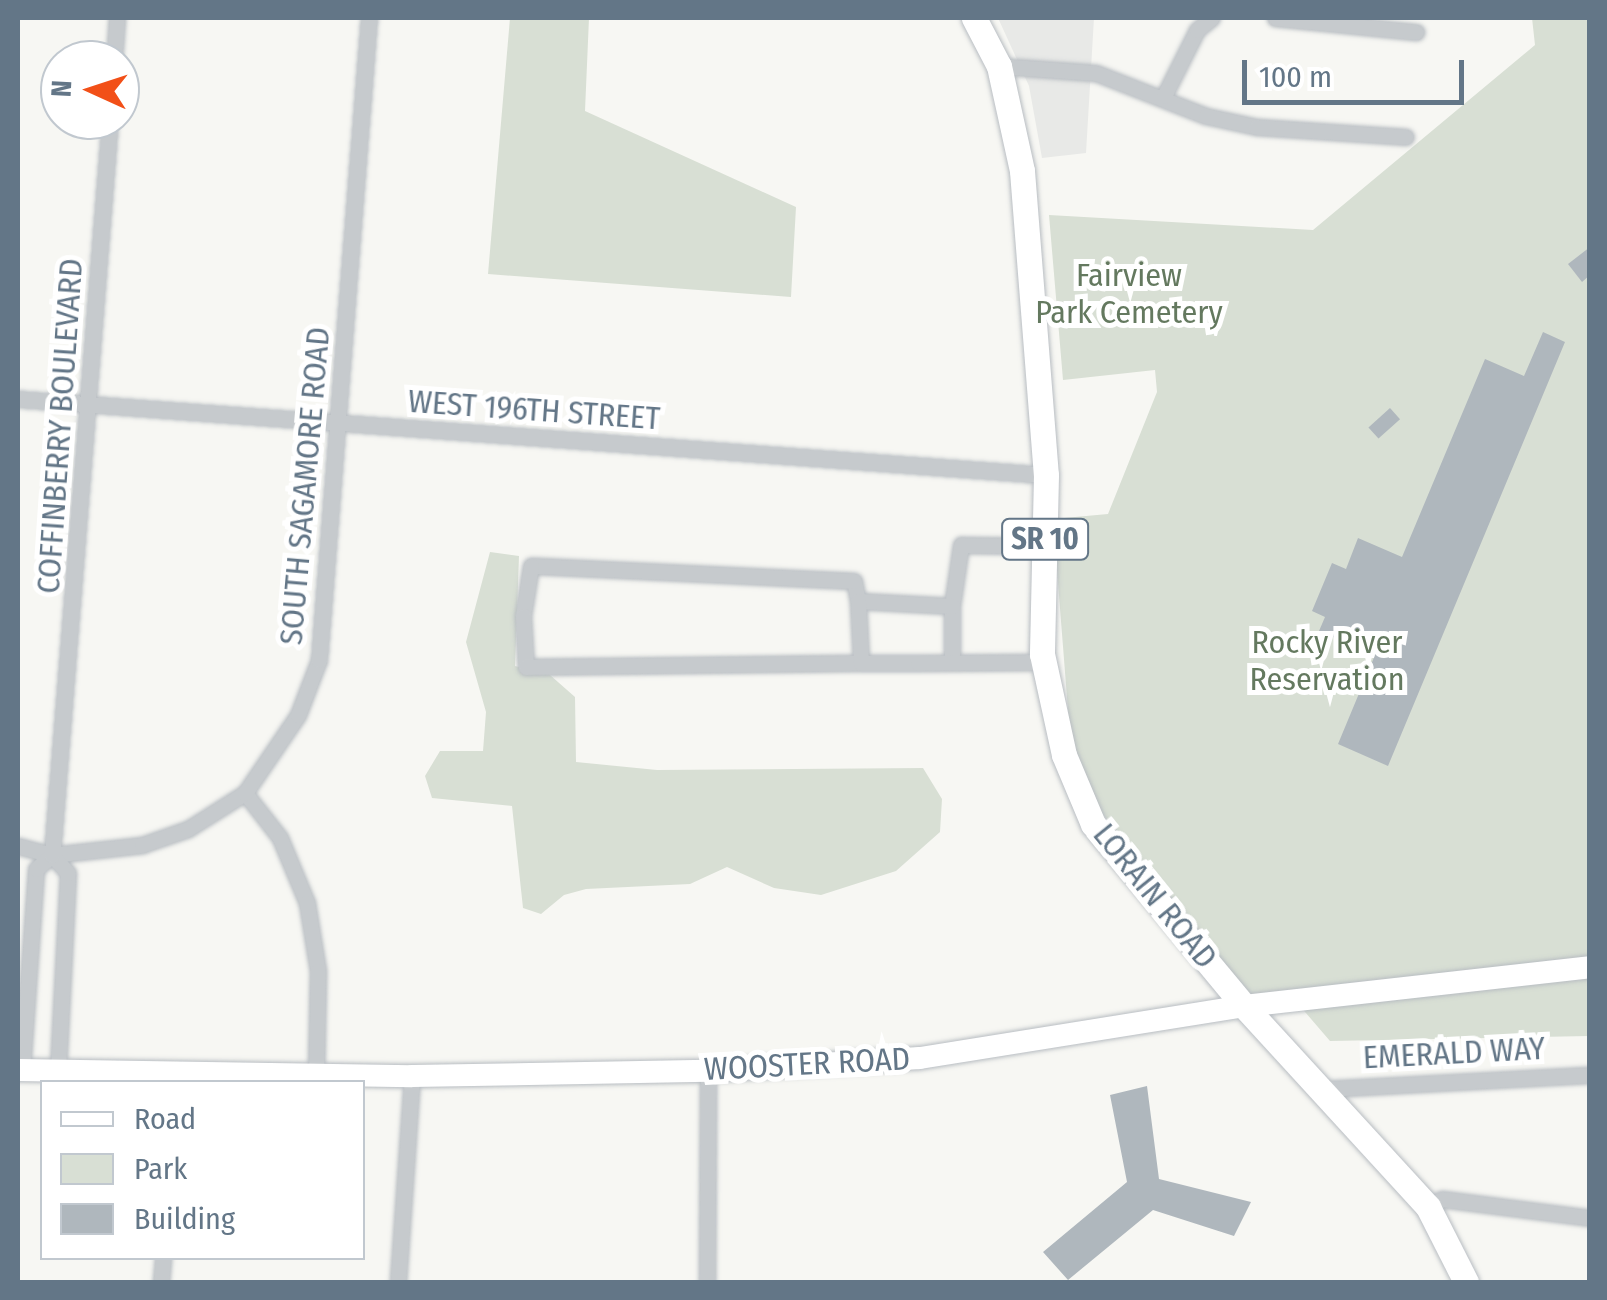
<!DOCTYPE html>
<html>
<head>
<meta charset="utf-8">
<style>
  body { margin:0 }
  #map { position:relative; width:1607px; height:1300px; overflow:hidden; background:#f7f7f3; font-family:"Fira Sans Condensed",sans-serif }
  div>[style] { position:absolute }
  .built>* { inset:0; background:#e8e9e7 }
  .green>* { inset:0; background:#d8dfd4 }
  .building>* { inset:0; background:#afb7bd; transform-origin:0 0 }
  .roads { filter:drop-shadow(0 0 2px #b8bdc2) drop-shadow(0 0 2px #b8bdc2) }
  .street>* { height:15px; margin:-7.5px; padding:0 7.5px; transform-origin:7.5px; border-radius:7.5px; background:#c6cacd }
  .secondary>* { height:22px; margin:-11px; padding:0 11px; transform-origin:11px; border-radius:11px; background:#fff }
  .primary>* { height:25px; margin:-12.5px; padding:0 12.5px; transform-origin:12.5px; border-radius:12.5px; background:#fff }
  span { translate:-50% -50%; white-space:nowrap; text-align:center; line-height:1.15; -webkit-text-stroke:10px #fff; paint-order:stroke }
  .shield-label span { padding:2px 8px; background:#fff; border:2px solid; border-radius:8px; -webkit-text-stroke-width:0 }
  .shield-label { font-size:30px; color:#637687; font-weight:700 }
  .park-label { font-size:32px; color:#64795f }
  .street-label { font-size:32px; color:#637687 }
  .frame { position:absolute; inset:0; border:20px solid #637687; pointer-events:none }
  .legend { position:absolute; left:40px; top:1080px; width:325px; height:180px; box-sizing:border-box; background:#fff; border:2px solid #c1c8cf; margin:0; padding:12px 18px; list-style:none; font-size:30px; color:#637687 }
  .legend li { display:flex; align-items:center; gap:20px; height:50px }
  .legend b { width:50px; border:2px solid #c1c8cf }
  .north { position:absolute; left:40px; top:40px; width:100px; height:100px; box-sizing:border-box; background:#fff; border:2px solid #c1c8cf; border-radius:50%; rotate:273deg; font-size:28px; font-weight:700; line-height:40px; text-align:center; color:#637687 }
  .north::after { content:''; display:block; margin:auto; width:35px; height:45px; background:#f25018; clip-path:polygon(50% 0,100% 100%,50% 72%,0 100%) }
  .scale { position:absolute; left:1242px; top:60px; width:222px; height:45px; box-sizing:border-box; border:5px solid #637687; border-top:0; padding-left:12px; font-size:30px; line-height:35px; white-space:nowrap; color:#637687; -webkit-text-stroke:8px #fff; paint-order:stroke }
</style>
</head>
<body>
<div id="map">
  <div class="built">
    <i style="clip-path:polygon(998px 18px,1094px 18px,1086px 153px,1042px 158px,1029px 86px)"></i>
  </div>
  <div class="green">
    <i style="clip-path:polygon(510px 18px,589px 18px,585px 111px,796px 207px,791px 297px,488px 274px)"></i>
    <i style="clip-path:polygon(1532px 18px,1589px 18px,1589px 1036px,1330px 1041px,1293px 998px,1244px 1004px,1073px 774px,1053px 519px,1108px 514px,1157px 392px,1155px 370px,1063px 380px,1049px 215px,1313px 230px,1535px 45px)"></i>
    <i style="clip-path:polygon(490px 552px,519px 556px,515px 666px,550px 675px,575px 697px,576px 762px,657px 770px,923px 768px,942px 799px,940px 832px,896px 871px,821px 895px,774px 888px,727px 867px,690px 884px,586px 889px,564px 895px,541px 914px,523px 908px,512px 806px,432px 798px,425px 776px,440px 751px,483px 751px,486px 712px,466px 642px)"></i>
  </div>
  <div class="building">
    <i style="clip-path:polygon(1590px 247px,1590px 275px,1582px 282px,1568px 264px)"></i>
    <i style="clip-path:polygon(1543px 332px,1565px 342px,1388px 766px,1338px 744px,1375px 655px,1319px 631px,1325px 617px,1312px 611px,1332px 563px,1346px 569px,1358px 538px,1402px 557px,1485px 359px,1524px 376px)"></i>
    <i style="left:1390px;top:408px;width:15px;height:29px;rotate:48deg"></i>
    <i style="clip-path:polygon(1147px 1086px,1159px 1179px,1251px 1202px,1234px 1236px,1153px 1210px,1068px 1280px,1043px 1252px,1127px 1182px,1110px 1095px)"></i>
  </div>
  <div class="roads">
    <div class="street">
      <i style="left:1275px;top:18px;width:142px;rotate:5.7deg"></i>
      <i style="left:114px;top:60px;width:42px;rotate:-85.9deg"></i>
      <i style="left:999px;top:66px;width:97px;rotate:4.1deg"></i>
      <i style="left:1096px;top:73px;width:118px;rotate:21.4deg"></i>
      <i style="left:1206px;top:116px;width:52px;rotate:12.2deg"></i>
      <i style="left:1257px;top:127px;width:149px;rotate:3.8deg"></i>
      <i style="left:1164px;top:96px;width:74px;rotate:-63.4deg"></i>
      <i style="left:1197px;top:30px;width:19px;rotate:-39deg"></i>
      <i style="left:18px;top:399px;width:1031px;rotate:4.23deg"></i>
      <i style="left:858px;top:601px;width:20px;rotate:-101deg"></i>
      <i style="left:854px;top:581px;width:323px;rotate:-177.3deg"></i>
      <i style="left:531px;top:566px;width:51px;rotate:99.1deg"></i>
      <i style="left:523px;top:616px;width:51px;rotate:86.6deg"></i>
      <i style="left:526px;top:667px;width:335px;rotate:-0.7deg"></i>
      <i style="left:952px;top:606px;width:62px;rotate:-81.6deg"></i>
      <i style="left:961px;top:545px;width:83px;rotate:0.7deg"></i>
      <i style="left:952px;top:662px;width:56px;rotate:-90deg"></i>
      <i style="left:952px;top:606px;width:94px;rotate:-177deg"></i>
      <i style="left:858px;top:601px;width:62px;rotate:87.2deg"></i>
      <i style="left:861px;top:663px;width:57px"></i>
      <i style="left:918px;top:663px;width:125px;rotate:-0.5deg"></i>
      <i style="left:245px;top:793px;width:57px;rotate:52.1deg"></i>
      <i style="left:280px;top:838px;width:70px;rotate:67.4deg"></i>
      <i style="left:307px;top:903px;width:69px;rotate:80.8deg"></i>
      <i style="left:318px;top:971px;width:104px;rotate:91.1deg"></i>
      <i style="left:18px;top:846px;width:35px;rotate:15deg"></i>
      <i style="left:52px;top:855px;width:91px;rotate:-6.3deg"></i>
      <i style="left:142px;top:845px;width:49px;rotate:-19.2deg"></i>
      <i style="left:188px;top:829px;width:67px;rotate:-32.3deg"></i>
      <i style="left:245px;top:793px;width:94px;rotate:-55.8deg"></i>
      <i style="left:298px;top:715px;width:59px;rotate:-69.1deg"></i>
      <i style="left:319px;top:660px;width:644px;rotate:-85.55deg"></i>
      <i style="left:22px;top:1070px;width:201px;rotate:-86deg"></i>
      <i style="left:36px;top:869px;width:21px;rotate:-41deg"></i>
      <i style="left:58px;top:1070px;width:197px;rotate:-87.1deg"></i>
      <i style="left:68px;top:873px;width:24px;rotate:-132deg"></i>
      <i style="left:52px;top:855px;width:737px;rotate:-85.49deg"></i>
      <i style="left:1322px;top:1089px;width:268px;rotate:-3deg"></i>
      <i style="left:1428px;top:1207px;width:16px;rotate:-30deg"></i>
      <i style="left:1442px;top:1199px;width:149px;rotate:7.3deg"></i>
      <i style="left:161px;top:1282px;width:24px;rotate:-85deg"></i>
      <i style="left:398px;top:1282px;width:206px;rotate:-86.1deg"></i>
      <i style="left:707px;top:1282px;width:211px;rotate:-89.7deg"></i>
    </div>
    <div class="secondary">
      <i style="left:18px;top:1070px;width:394px;rotate:0.9deg"></i>
      <i style="left:412px;top:1076px;width:296px;rotate:-1deg"></i>
      <i style="left:708px;top:1071px;width:212px;rotate:-3.5deg"></i>
      <i style="left:920px;top:1058px;width:328px;rotate:-9.1deg"></i>
      <i style="left:1244px;top:1006px;width:348px;rotate:-6.4deg"></i>
    </div>
    <div class="primary">
      <i style="left:974px;top:18px;width:54px;rotate:62.5deg"></i>
      <i style="left:999px;top:66px;width:107px;rotate:77.6deg"></i>
      <i style="left:1022px;top:171px;width:305px;rotate:85.5deg"></i>
      <i style="left:1046px;top:475px;width:179px;rotate:91.3deg"></i>
      <i style="left:1042px;top:654px;width:103px;rotate:77.7deg"></i>
      <i style="left:1064px;top:755px;width:75px;rotate:67.2deg"></i>
      <i style="left:1093px;top:824px;width:236px;rotate:50.3deg"></i>
      <i style="left:1244px;top:1006px;width:273px;rotate:47.5deg"></i>
      <i style="left:1428px;top:1207px;width:84px;rotate:63.1deg"></i>
    </div>
  </div>
  <div class="shield-label">
    <span style="left:1045px;top:539px">SR 10</span>
  </div>
  <div class="park-label">
    <span style="left:1129px;top:294px">Fairview<br>Park Cemetery</span>
    <span style="left:1327px;top:661px">Rocky River<br>Reservation</span>
  </div>
  <div class="street-label">
    <span style="left:534px;top:410px;rotate:4deg">WEST 196TH STREET</span>
    <span style="left:60px;top:426px;rotate:-86deg">COFFINBERRY BOULEVARD</span>
    <span style="left:305px;top:486px;rotate:-85deg">SOUTH SAGAMORE ROAD</span>
    <span style="left:1155px;top:896px;rotate:51deg">LORAIN ROAD</span>
    <span style="left:1454px;top:1053px;rotate:-3deg">EMERALD WAY</span>
    <span style="left:807px;top:1064px;rotate:-3deg">WOOSTER ROAD</span>
  </div>
  <div class="frame"></div>
  <ul class="legend">
  <li><b style="height:12px;background:#fff"></b>Road</li>
  <li><b style="height:28px;background:#d8dfd4"></b>Park</li>
  <li><b style="height:28px;background:#afb7bd"></b>Building</li>
  </ul>
  <div class="north">N</div>
  <div class="scale">100 m</div>
</div>
</body>
</html>
